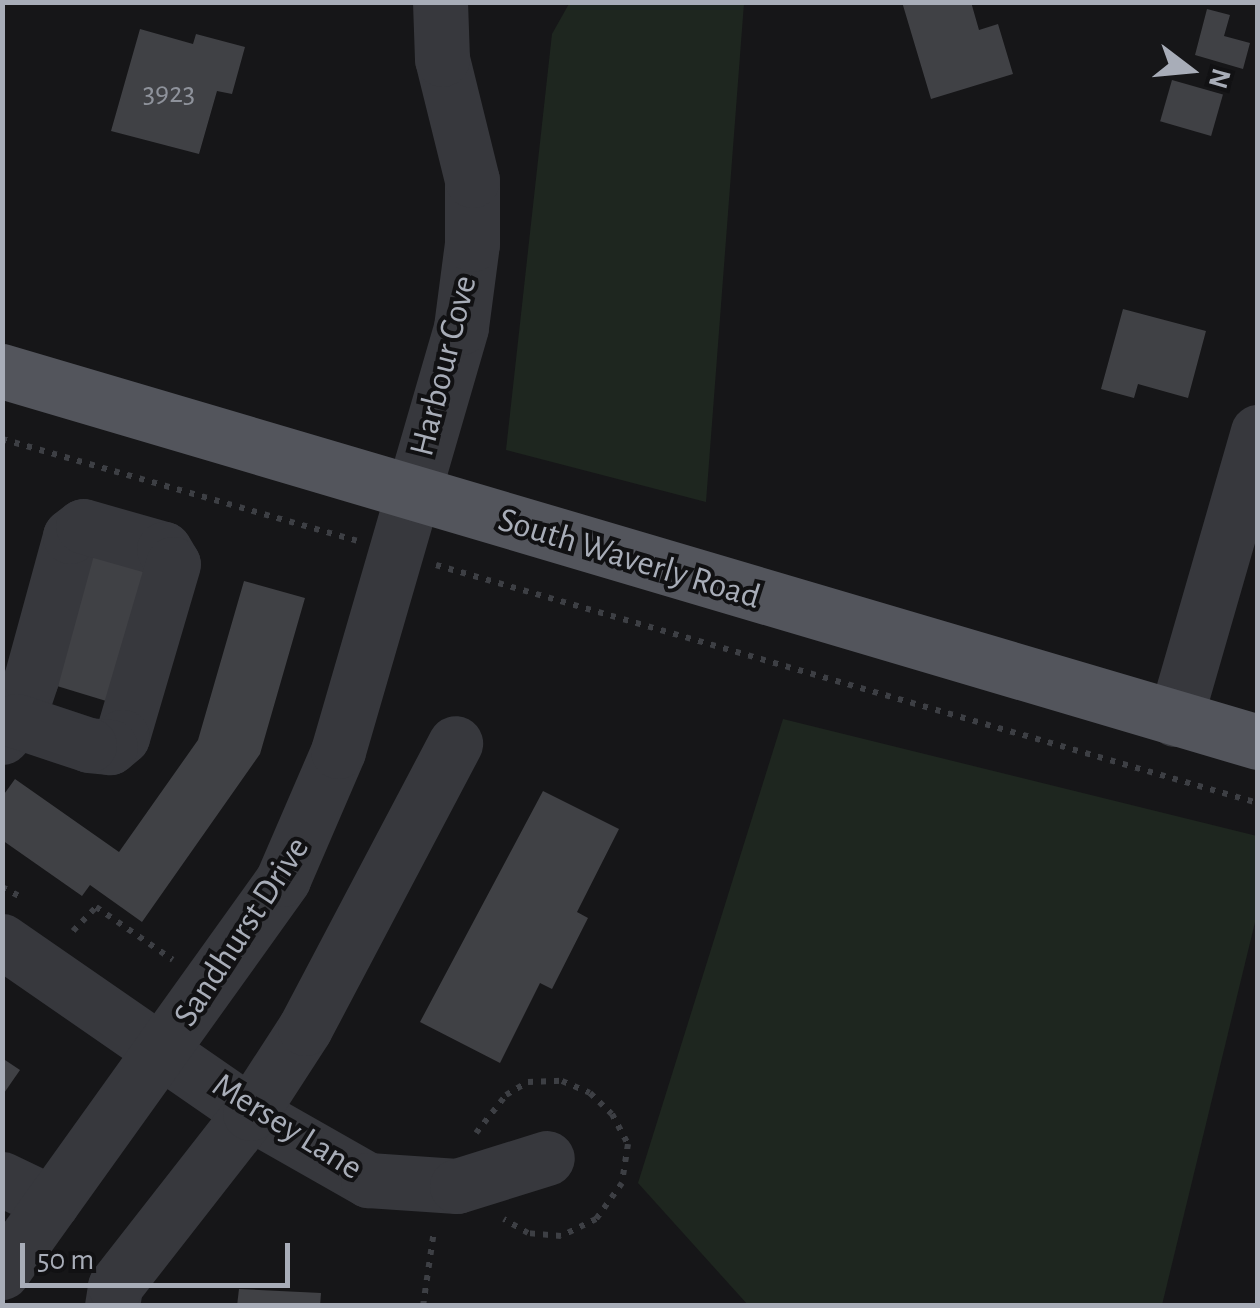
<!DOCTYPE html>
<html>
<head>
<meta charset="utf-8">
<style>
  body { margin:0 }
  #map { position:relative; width:1260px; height:1308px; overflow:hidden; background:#161618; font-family:"Alegreya Sans",sans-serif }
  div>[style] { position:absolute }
  .green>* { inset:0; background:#1e261f }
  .building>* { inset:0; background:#404145; transform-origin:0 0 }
  .path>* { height:6px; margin-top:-3px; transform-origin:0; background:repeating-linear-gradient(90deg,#3d3f44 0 5px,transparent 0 13px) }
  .minor>* { height:55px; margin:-27.5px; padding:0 27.5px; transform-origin:27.5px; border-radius:27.5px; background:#37383d }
  .major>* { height:55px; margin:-27.5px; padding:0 27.5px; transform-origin:27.5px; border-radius:27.5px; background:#53555c }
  span { translate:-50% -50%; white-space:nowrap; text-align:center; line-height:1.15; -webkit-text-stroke:8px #111113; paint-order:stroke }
  .number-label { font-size:30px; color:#8e929b }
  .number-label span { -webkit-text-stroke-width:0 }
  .street-label { font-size:35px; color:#a8adb8 }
  .frame { position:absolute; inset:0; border:5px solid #a8adb8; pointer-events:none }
  .north { position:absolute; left:1140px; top:20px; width:100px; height:100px; -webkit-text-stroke:8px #111113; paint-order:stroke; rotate:106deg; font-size:28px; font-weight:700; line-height:40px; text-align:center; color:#a8adb8 }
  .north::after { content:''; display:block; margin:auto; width:35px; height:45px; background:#a8adb8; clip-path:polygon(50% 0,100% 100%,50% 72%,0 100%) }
  .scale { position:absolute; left:20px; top:1243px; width:270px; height:45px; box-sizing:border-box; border:5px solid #a8adb8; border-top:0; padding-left:12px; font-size:30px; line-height:35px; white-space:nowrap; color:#a8adb8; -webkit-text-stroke:8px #111113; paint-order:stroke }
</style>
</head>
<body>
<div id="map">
  <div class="green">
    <i style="clip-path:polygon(570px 2px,744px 3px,706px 502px,506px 450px,552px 34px)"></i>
    <i style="clip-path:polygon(783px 719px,1257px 836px,1257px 914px,1162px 1305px,748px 1305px,638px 1183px)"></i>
  </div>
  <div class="building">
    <i style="clip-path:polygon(902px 2px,971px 2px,979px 30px,998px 24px,1013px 74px,931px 99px)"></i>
    <i style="clip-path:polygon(1207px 9px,1230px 15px,1224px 36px,1250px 43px,1243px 69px,1195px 55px)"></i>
    <i style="clip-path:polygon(140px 29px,193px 44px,196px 34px,245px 47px,232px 94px,217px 91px,199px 154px,111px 131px)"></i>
    <i style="left:1172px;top:80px;width:53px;height:43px;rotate:16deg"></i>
    <i style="clip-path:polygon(1123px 309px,1206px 331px,1188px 398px,1138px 384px,1134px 398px,1101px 389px)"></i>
    <i style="left:89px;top:540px;width:67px;height:149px;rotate:17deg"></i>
    <i style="clip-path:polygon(244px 581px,305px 598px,260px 754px,142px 922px,90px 885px,82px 896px,2px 840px,2px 797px,15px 779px,119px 852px,198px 740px)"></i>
    <i style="clip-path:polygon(543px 791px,619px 829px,577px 912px,588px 918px,552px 989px,540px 983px,500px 1063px,420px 1022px)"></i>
    <i style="clip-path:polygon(2px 1058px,20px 1070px,2px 1096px)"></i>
    <i style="clip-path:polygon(239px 1289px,321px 1293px,320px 1306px,237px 1306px)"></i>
  </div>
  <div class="path">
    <i style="left:2px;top:439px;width:369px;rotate:16deg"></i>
    <i style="left:436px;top:565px;width:856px;rotate:16.15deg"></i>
    <i style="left:2px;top:887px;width:24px;rotate:28deg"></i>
    <i style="left:73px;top:931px;width:33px;rotate:-46deg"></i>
    <i style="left:96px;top:907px;width:93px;rotate:34.5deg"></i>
    <i style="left:476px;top:1133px;width:48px;rotate:-51.7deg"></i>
    <i style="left:506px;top:1095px;width:26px;rotate:-31deg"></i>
    <i style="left:528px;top:1082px;width:34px;rotate:-2deg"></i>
    <i style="left:562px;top:1081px;width:30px;rotate:23deg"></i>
    <i style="left:590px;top:1093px;width:30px;rotate:44deg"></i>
    <i style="left:612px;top:1114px;width:34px;rotate:62deg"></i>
    <i style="left:628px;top:1144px;width:39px;rotate:99deg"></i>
    <i style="left:622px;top:1183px;width:44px;rotate:125.8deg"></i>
    <i style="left:596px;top:1219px;width:39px;rotate:154deg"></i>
    <i style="left:561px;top:1236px;width:33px;rotate:-175deg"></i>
    <i style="left:528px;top:1233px;width:28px;rotate:-150deg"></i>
    <i style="left:423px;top:1306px;width:76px;rotate:-81.7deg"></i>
  </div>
  <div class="minor">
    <i style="left:1175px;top:719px;width:299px;rotate:-73.9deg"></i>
    <i style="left:2px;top:737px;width:22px;rotate:-47deg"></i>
    <i style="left:17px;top:721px;width:44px;rotate:-71.6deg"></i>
    <i style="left:31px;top:679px;width:148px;rotate:-74.7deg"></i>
    <i style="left:70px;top:536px;width:16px;rotate:-38deg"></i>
    <i style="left:83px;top:526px;width:84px;rotate:15.9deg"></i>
    <i style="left:164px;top:549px;width:17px;rotate:59deg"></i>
    <i style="left:173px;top:564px;width:180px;rotate:106.4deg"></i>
    <i style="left:122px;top:737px;width:16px;rotate:140deg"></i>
    <i style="left:110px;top:747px;width:21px;rotate:-175deg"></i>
    <i style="left:89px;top:745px;width:76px;rotate:-161.6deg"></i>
    <i style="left:2px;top:941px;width:302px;rotate:34.7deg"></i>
    <i style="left:250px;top:1113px;width:136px;rotate:29.6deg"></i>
    <i style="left:368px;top:1180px;width:89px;rotate:3.9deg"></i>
    <i style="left:457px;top:1186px;width:94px;rotate:-17.3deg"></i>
    <i style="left:2px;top:1179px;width:55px;rotate:25.6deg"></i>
    <i style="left:2px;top:1272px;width:483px;rotate:-54.4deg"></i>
    <i style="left:283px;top:879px;width:139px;rotate:-66.7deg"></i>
    <i style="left:338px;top:751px;width:441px;rotate:-73.8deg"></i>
    <i style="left:461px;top:327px;width:84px;rotate:-82.5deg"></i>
    <i style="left:472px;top:244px;width:64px;rotate:-90deg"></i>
    <i style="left:472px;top:180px;width:125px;rotate:-103.9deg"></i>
    <i style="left:442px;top:59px;width:57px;rotate:-92deg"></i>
    <i style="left:112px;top:1306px;width:20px;rotate:-81deg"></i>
    <i style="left:115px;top:1286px;width:219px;rotate:-52deg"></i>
    <i style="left:250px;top:1113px;width:101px;rotate:-57.1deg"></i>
    <i style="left:305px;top:1028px;width:322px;rotate:-62.2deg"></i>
  </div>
  <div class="major">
    <i style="left:2px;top:371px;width:1310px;rotate:16.46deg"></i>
  </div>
  <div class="number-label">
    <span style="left:169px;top:93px">3923</span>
  </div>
  <div class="street-label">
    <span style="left:444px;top:366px;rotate:-76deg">Harbour Cove</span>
    <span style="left:629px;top:559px;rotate:17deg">South Waverly Road</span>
    <span style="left:242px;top:932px;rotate:-57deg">Sandhurst Drive</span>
    <span style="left:287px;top:1127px;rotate:32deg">Mersey Lane</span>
  </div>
  <div class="frame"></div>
  <div class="north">N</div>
  <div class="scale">50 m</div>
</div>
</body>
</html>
